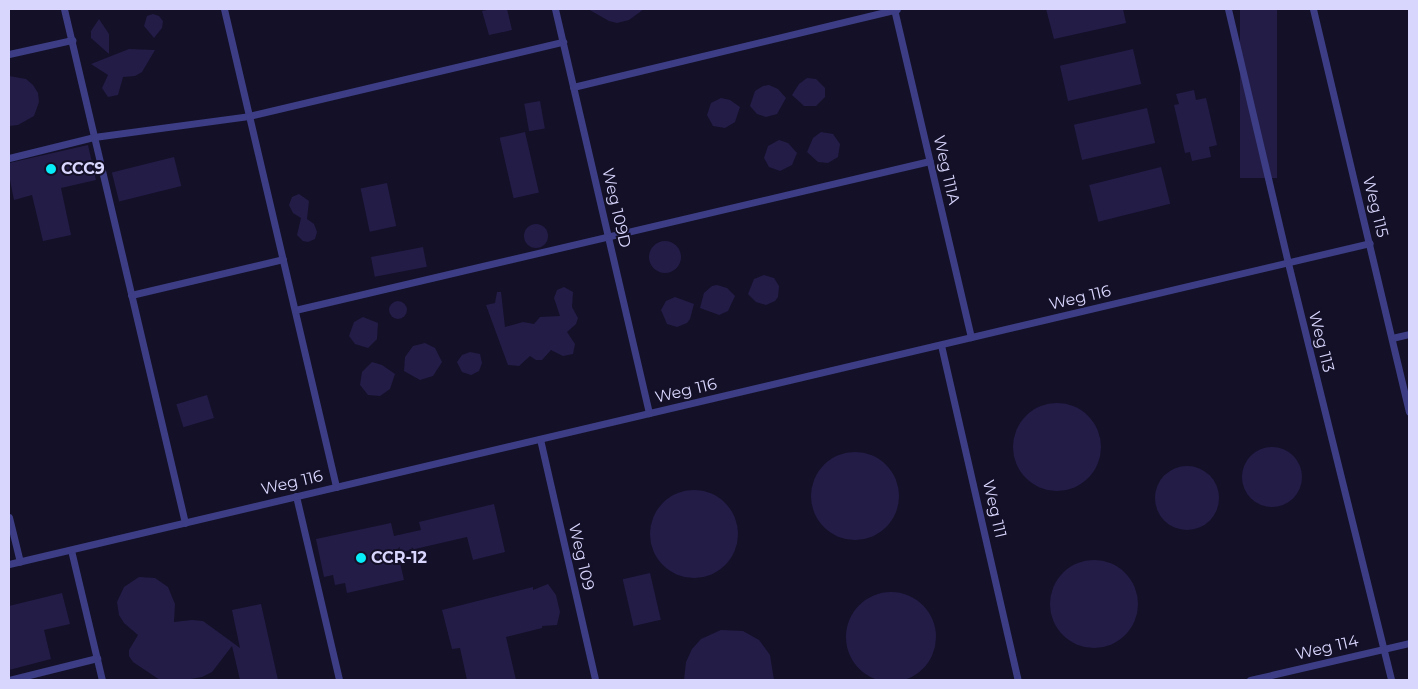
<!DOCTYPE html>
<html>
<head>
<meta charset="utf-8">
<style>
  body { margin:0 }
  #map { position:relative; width:1418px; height:689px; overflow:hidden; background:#131027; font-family:Montserrat,sans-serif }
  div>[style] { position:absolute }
  .building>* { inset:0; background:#231c47; transform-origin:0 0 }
  .round { border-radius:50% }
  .service>* { height:7px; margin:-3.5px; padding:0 3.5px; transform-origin:3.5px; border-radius:3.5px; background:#3c3d84 }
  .dots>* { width:14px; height:14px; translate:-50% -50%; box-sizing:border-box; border:2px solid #131027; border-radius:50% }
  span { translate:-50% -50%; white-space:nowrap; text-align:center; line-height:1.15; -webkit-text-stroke:4px #131027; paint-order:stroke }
  .poi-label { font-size:16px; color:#d9d6fe; font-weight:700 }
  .left { translate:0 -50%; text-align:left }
  .street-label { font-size:16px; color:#d9d6fe }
  .frame { position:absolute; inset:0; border:10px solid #d9d6fe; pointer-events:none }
</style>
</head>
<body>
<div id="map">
  <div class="building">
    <i style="clip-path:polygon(492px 9px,507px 9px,512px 30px,489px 35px,482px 11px)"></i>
    <i style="clip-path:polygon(588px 9px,644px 9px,629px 20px,617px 23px,609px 21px)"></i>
    <i style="clip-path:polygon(1046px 9px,1123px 9px,1126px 23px,1054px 39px)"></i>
    <i style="left:1240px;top:9px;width:37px;height:169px"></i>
    <i style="clip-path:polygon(153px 14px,159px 16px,163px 21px,162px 28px,154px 38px,144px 26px,147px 16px)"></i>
    <i style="clip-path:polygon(99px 19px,109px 34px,109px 54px,91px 38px,91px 31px)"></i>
    <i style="clip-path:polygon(129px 49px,155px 50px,142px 72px,135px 76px,123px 77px,118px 95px,108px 97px,102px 88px,108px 75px,91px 64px)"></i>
    <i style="left:1133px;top:49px;width:36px;height:75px;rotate:77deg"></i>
    <i style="clip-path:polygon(9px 76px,26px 79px,33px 85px,38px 93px,39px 102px,34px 116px,18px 125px,9px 126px)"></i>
    <i style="clip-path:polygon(807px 78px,816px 79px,825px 88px,825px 97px,816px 106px,804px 106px,792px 95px,799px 84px)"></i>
    <i style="clip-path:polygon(769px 85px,778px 89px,786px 98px,777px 114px,766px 117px,757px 114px,750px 106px,755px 91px,763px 86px)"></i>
    <i style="clip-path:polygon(1194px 90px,1196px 100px,1206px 98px,1217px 145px,1209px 147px,1211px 157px,1192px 161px,1190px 152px,1185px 153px,1174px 105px,1179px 104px,1176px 94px)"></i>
    <i style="clip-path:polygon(721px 98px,730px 100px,740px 107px,735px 122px,725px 128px,713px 126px,707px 115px,711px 103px)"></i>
    <i style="left:540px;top:101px;width:28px;height:16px;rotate:80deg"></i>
    <i style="left:1147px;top:108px;width:36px;height:75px;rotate:77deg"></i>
    <i style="left:525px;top:132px;width:62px;height:26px;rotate:77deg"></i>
    <i style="clip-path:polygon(821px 132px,833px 134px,840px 144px,838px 157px,828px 163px,818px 162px,807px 152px,813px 138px)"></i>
    <i style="clip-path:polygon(779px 140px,788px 143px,797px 153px,792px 165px,780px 171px,769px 167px,764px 158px,768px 146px)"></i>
    <i style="clip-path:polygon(88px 145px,96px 180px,61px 188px,71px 235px,43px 241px,32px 195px,14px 200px,9px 175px,9px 163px)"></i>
    <i style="left:174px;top:157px;width:30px;height:64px;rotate:76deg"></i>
    <i style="left:1161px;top:167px;width:38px;height:74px;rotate:76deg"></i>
    <i style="left:387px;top:183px;width:44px;height:27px;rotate:78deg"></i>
    <i style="clip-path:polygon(299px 194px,309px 201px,307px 219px,314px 224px,317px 232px,315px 239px,308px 242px,303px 241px,297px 235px,301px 218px,293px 213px,289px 205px,292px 197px)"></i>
    <i class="round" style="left:524px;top:224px;width:24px;height:24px"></i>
    <i class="round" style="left:649px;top:241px;width:32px;height:32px"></i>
    <i style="left:423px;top:247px;width:20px;height:53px;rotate:79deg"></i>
    <i style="clip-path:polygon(764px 275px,774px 278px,779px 286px,778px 297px,775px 301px,766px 305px,756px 302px,748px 294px,754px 279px)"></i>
    <i style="clip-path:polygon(717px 285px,727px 288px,735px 296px,728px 311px,719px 315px,700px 308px,704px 293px,712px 286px)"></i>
    <i style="clip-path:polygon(564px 287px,573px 292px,572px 307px,578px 318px,576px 324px,567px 332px,575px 344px,573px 354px,563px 356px,551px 350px,542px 360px,536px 360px,530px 356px,519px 366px,508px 365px,486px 305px,495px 303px,497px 292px,501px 292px,505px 327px,523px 322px,534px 324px,540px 317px,560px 316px,554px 298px,557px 290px)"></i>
    <i style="clip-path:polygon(675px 297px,694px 304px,690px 319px,687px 323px,677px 327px,667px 324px,661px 310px,666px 301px)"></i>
    <i class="round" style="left:389px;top:301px;width:18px;height:18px"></i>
    <i style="clip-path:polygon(363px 317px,378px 323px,377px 339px,368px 348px,355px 344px,349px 336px,354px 322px)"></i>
    <i style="clip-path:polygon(425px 343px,435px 348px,442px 362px,433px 376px,420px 380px,404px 371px,405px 357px,413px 346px)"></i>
    <i style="clip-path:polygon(470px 352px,480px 354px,482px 363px,479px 371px,471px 375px,462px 372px,457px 362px,462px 355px)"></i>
    <i style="clip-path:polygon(372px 362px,382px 365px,395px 374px,390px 389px,380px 396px,368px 395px,360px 385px,362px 372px)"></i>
    <i style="left:207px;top:395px;width:24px;height:32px;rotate:73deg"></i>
    <i class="round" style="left:1013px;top:403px;width:88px;height:88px"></i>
    <i class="round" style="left:1242px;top:447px;width:60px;height:60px"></i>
    <i class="round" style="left:811px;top:452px;width:88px;height:88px"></i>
    <i class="round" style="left:1155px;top:466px;width:64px;height:64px"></i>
    <i class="round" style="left:650px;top:490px;width:88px;height:88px"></i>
    <i style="clip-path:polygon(494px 504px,505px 552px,473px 560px,467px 537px,402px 552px,403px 557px,399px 558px,404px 580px,347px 593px,345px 583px,335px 585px,333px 575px,324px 577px,316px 539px,391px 523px,394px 536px,421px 530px,419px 522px)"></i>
    <i class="round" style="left:1050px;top:560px;width:88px;height:88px"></i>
    <i style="left:650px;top:573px;width:48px;height:28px;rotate:77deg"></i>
    <i style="clip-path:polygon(139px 577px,155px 578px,168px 587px,175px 604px,174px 622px,192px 620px,203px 621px,240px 648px,232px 610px,261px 604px,278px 680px,240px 680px,232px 646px,212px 672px,202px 677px,185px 680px,160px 680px,133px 662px,129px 656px,129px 650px,138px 635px,124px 623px,119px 615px,117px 602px,124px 587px)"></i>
    <i style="clip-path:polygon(548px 584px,556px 595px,560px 612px,557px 625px,542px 626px,542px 628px,506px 637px,516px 680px,467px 680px,460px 648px,452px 649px,442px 610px,533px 587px,533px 590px)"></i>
    <i class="round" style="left:846px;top:592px;width:90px;height:90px"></i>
    <i style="clip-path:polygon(62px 593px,70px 624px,44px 630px,51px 659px,9px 670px,9px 606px)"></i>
    <i style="clip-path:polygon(721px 630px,743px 631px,759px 640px,770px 655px,774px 680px,684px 680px,686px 662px,692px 649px,701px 639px)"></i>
  </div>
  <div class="service">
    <i style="left:64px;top:9px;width:528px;rotate:76.75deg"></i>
    <i style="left:224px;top:9px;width:491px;rotate:76.8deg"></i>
    <i style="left:555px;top:9px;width:415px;rotate:76.9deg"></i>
    <i style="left:894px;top:9px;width:337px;rotate:76.8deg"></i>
    <i style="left:1228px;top:9px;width:261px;rotate:76.7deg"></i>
    <i style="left:1288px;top:263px;width:430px;rotate:76.1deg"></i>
    <i style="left:1313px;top:9px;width:414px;rotate:76.6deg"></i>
    <i style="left:9px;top:54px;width:65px;rotate:-12.5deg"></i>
    <i style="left:573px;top:87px;width:333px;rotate:-13.5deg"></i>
    <i style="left:9px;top:158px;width:88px;rotate:-13.9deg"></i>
    <i style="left:94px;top:137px;width:156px;rotate:-7.7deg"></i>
    <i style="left:249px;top:116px;width:323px;rotate:-13.3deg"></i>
    <i style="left:131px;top:295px;width:156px;rotate:-13.3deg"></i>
    <i style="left:295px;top:310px;width:652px;rotate:-13.21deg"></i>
    <i style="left:1392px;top:338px;width:17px;rotate:-13deg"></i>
    <i style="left:941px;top:345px;width:344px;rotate:77.1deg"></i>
    <i style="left:540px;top:439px;width:247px;rotate:77.1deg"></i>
    <i style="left:296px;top:496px;width:189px;rotate:76.8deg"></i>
    <i style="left:9px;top:517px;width:46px;rotate:76.3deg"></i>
    <i style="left:71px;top:550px;width:134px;rotate:76.6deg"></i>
    <i style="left:9px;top:564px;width:1398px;rotate:-13.27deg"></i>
    <i style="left:9px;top:680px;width:91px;rotate:-14deg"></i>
    <i style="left:1250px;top:680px;width:163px;rotate:-13.1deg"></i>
  </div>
  <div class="dots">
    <i style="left:51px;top:169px;background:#07edfa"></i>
    <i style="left:361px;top:558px;background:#07edfa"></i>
  </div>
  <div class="poi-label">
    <span class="left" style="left:61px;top:169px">CCC9</span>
    <span class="left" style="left:371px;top:558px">CCR-12</span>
  </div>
  <div class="street-label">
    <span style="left:946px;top:170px;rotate:77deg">Weg 111A</span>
    <span style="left:1375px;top:207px;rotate:76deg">Weg 115</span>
    <span style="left:616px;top:208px;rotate:77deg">Weg 109D</span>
    <span style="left:1080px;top:298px;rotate:-13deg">Weg 116</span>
    <span style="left:1321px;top:342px;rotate:76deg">Weg 113</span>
    <span style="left:686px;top:391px;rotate:-13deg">Weg 116</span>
    <span style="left:292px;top:483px;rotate:-13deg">Weg 116</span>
    <span style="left:994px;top:509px;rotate:77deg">Weg 111</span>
    <span style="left:581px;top:557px;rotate:77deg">Weg 109</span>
    <span style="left:1327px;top:648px;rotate:-13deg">Weg 114</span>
  </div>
  <div class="frame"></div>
</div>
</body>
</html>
